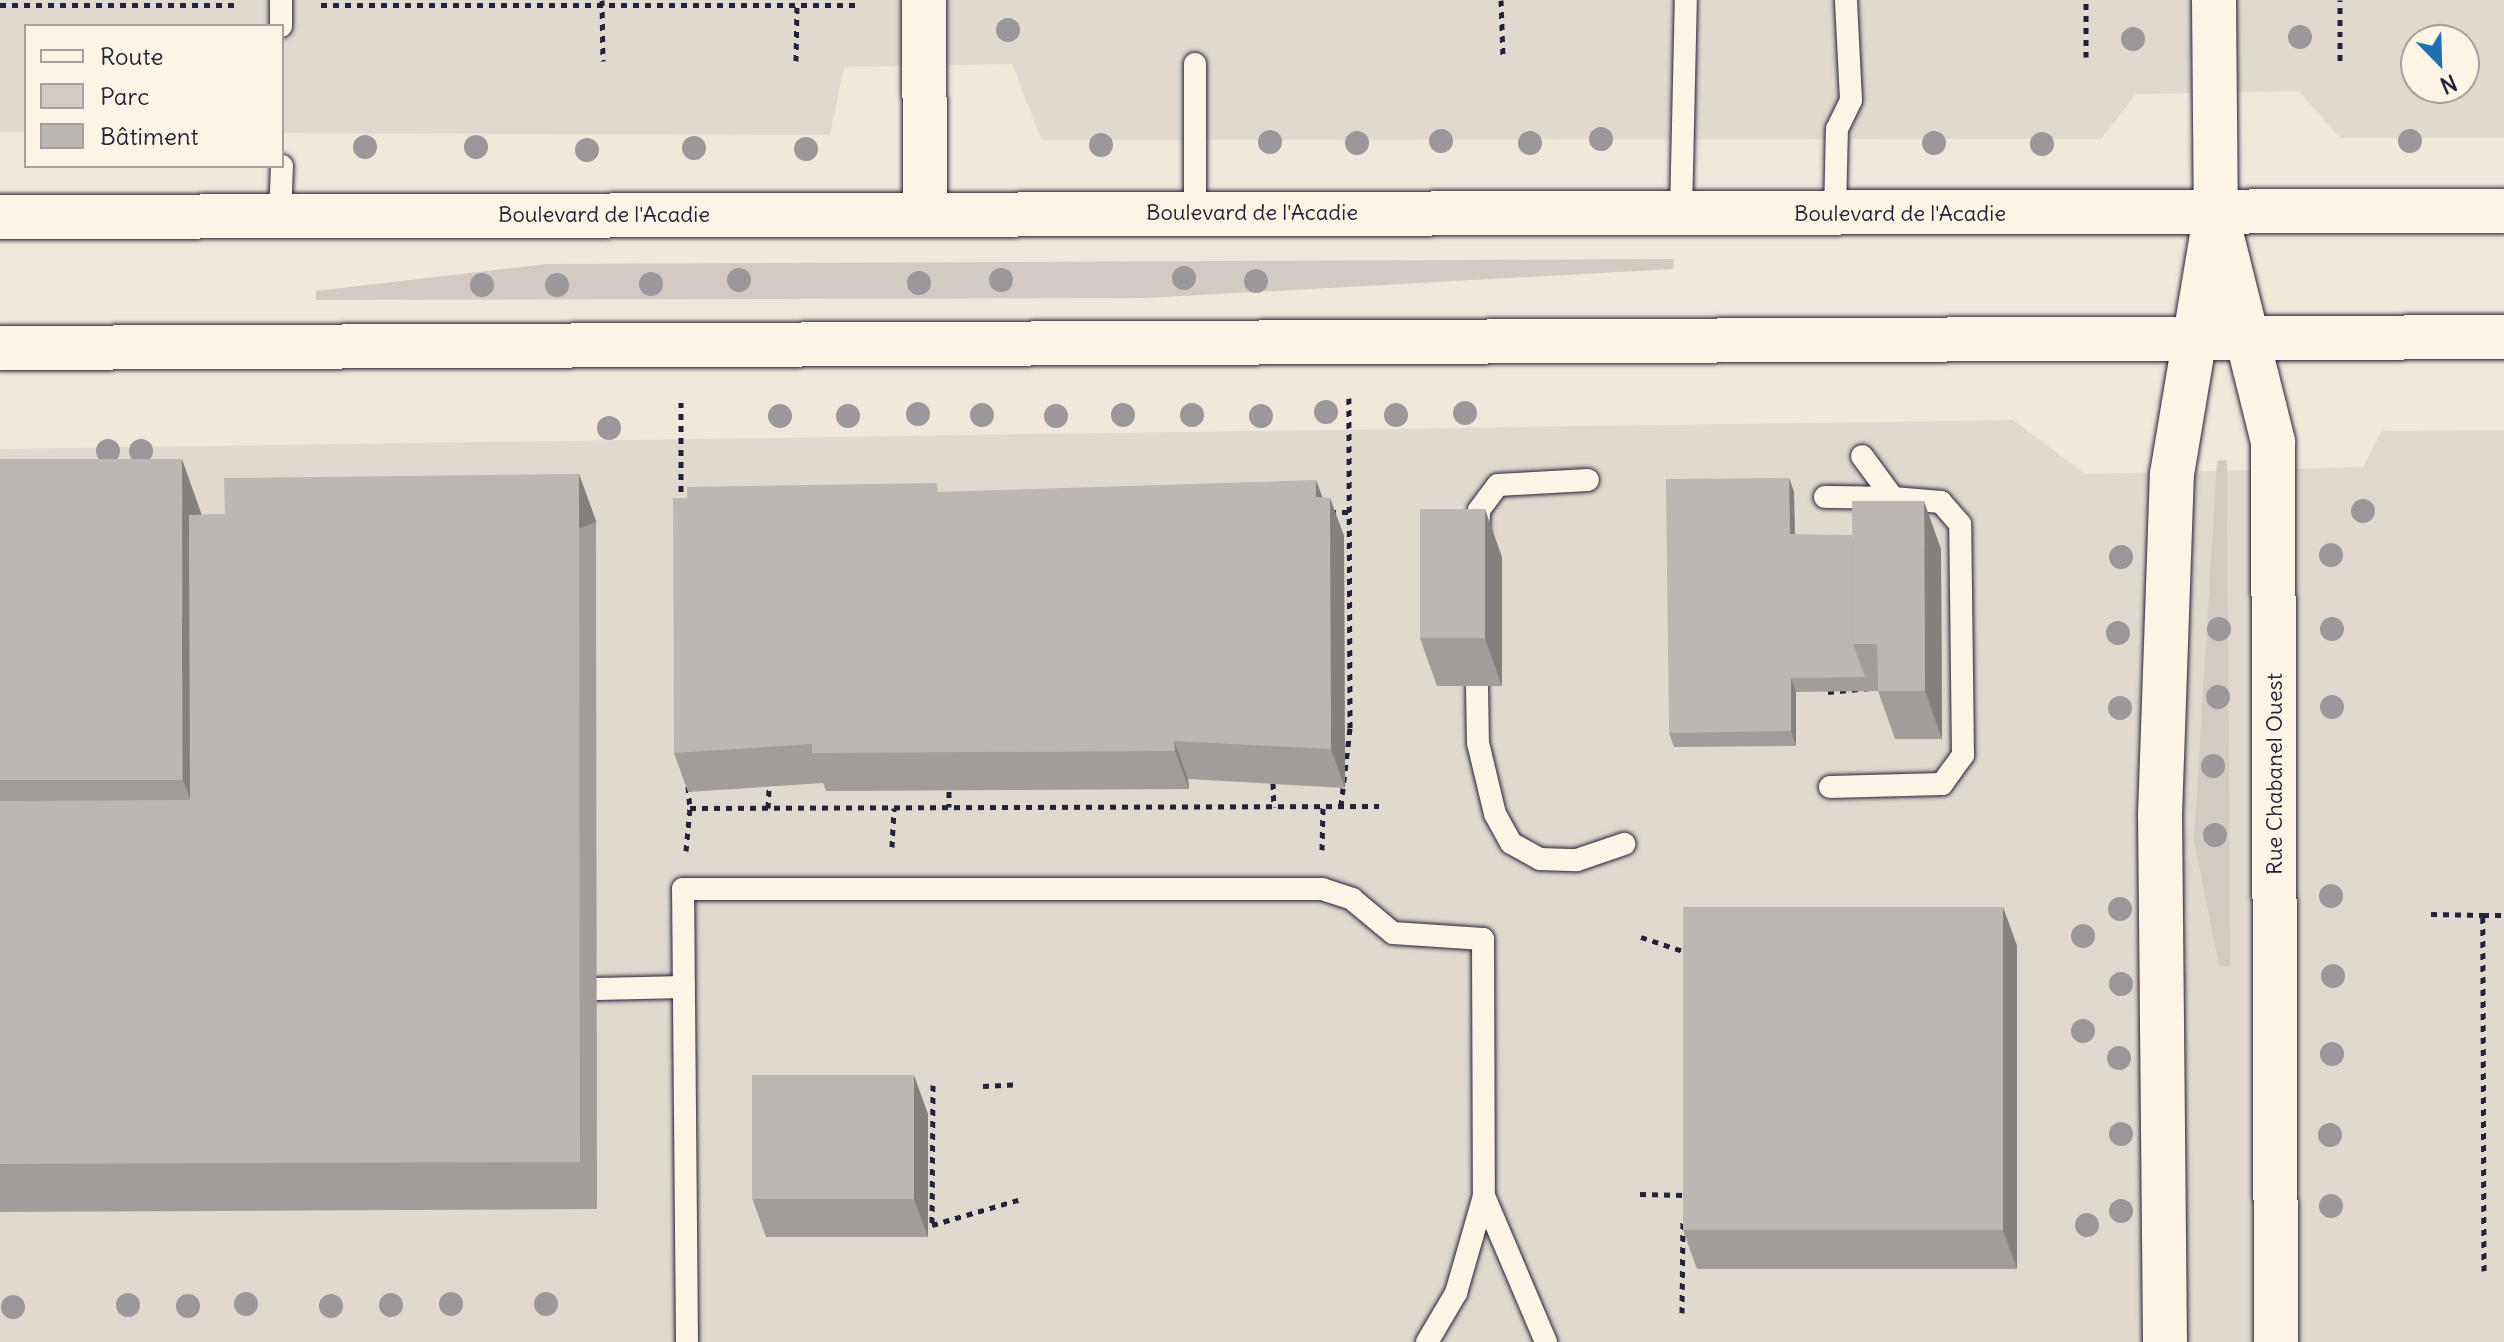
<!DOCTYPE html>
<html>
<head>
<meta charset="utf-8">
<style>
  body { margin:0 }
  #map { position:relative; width:2504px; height:1342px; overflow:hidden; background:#efe8db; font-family:Delius,sans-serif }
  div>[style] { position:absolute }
  .built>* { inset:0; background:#e0d9cf }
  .green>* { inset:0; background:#d1cbc3 }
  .path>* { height:5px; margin-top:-2.5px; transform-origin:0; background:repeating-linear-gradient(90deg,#22223b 0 6px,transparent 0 12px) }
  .roads { filter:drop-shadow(0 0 2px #22223b) drop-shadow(0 0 2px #22223b) }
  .lane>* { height:22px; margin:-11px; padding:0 11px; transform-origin:11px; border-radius:11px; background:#fcf5e5 }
  .street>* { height:44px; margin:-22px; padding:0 22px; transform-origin:22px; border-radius:22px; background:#fcf5e5 }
  .secondary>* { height:44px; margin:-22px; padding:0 22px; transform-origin:22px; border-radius:22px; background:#fcf5e5 }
  .trees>* { width:24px; height:24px; margin:-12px; border-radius:50%; background:#9b979a }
  .wall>* { inset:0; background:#a29d9a }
  .shaded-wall>* { inset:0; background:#84807d; transform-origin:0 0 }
  .building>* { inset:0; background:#bcb7b3; transform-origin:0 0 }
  span { translate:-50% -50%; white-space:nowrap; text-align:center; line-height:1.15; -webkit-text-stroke:8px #fcf5e5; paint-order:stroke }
  .street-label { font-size:22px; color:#22223b }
  .legend { position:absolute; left:24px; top:24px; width:260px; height:144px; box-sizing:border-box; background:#fcf5e5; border:2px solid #a5a1a1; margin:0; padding:10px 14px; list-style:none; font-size:24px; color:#22223b }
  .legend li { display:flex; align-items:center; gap:16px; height:40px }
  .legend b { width:40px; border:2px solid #a5a1a1 }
  .north { position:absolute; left:2400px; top:24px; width:80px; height:80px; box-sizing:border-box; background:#fcf5e5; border:2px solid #a5a1a1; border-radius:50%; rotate:157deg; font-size:22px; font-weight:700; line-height:32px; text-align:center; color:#22223b }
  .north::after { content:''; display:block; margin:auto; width:28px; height:36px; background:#1f6fb2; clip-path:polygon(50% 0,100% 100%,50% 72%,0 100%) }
</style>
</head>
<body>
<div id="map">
  <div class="built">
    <i style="clip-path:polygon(evenodd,0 0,2504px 0,2504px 138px,2340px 138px,2299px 91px,2136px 94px,2101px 139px,1042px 140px,1012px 64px,844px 67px,830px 135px,282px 133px,282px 26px,26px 26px,26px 132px,0 132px,0 0,2416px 40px,2464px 40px,2464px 88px,2416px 88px,2416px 40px)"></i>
    <i style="clip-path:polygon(2013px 420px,2085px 474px,2363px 467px,2382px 431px,2504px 430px,2504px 1342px,0 1342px,0 449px)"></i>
  </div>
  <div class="green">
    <i style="clip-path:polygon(1674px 259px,1673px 269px,1147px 298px,316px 300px,316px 291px,547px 264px)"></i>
    <i style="clip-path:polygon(2227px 460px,2230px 967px,2219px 966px,2194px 840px,2217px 461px)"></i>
  </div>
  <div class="path">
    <i style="left:602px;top:0;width:61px;rotate:89.1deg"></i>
    <i style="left:1501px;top:0;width:57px;rotate:88deg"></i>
    <i style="left:0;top:5px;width:235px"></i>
    <i style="left:321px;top:5px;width:540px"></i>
    <i style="left:2086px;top:57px;width:57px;rotate:-90deg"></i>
    <i style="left:796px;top:61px;width:57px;rotate:-89deg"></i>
    <i style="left:2340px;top:61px;width:61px;rotate:-90deg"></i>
    <i style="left:681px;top:504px;width:105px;rotate:-90deg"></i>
    <i style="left:1330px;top:512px;width:20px"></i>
    <i style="left:1828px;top:692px;width:43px;rotate:-5.3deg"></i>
    <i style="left:1273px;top:783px;width:24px;rotate:88deg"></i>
    <i style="left:688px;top:786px;width:22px;rotate:85deg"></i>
    <i style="left:690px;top:808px;width:689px;rotate:-0.17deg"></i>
    <i style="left:949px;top:791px;width:16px;rotate:90deg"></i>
    <i style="left:1341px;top:806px;width:79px;rotate:-83.4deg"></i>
    <i style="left:1350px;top:728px;width:330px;rotate:-90.2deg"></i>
    <i style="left:768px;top:808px;width:22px;rotate:-87deg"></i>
    <i style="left:892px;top:847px;width:39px;rotate:-87deg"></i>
    <i style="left:1322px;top:850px;width:43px;rotate:-88.7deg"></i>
    <i style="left:686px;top:851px;width:43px;rotate:-84.7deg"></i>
    <i style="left:2431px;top:914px;width:52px;rotate:1.1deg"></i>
    <i style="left:1641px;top:937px;width:47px;rotate:18.4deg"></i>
    <i style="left:933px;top:1085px;width:140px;rotate:90.4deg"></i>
    <i style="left:932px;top:1225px;width:90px;rotate:-16.2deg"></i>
    <i style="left:983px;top:1086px;width:36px;rotate:-3deg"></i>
    <i style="left:1640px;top:1194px;width:44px;rotate:1.3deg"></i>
    <i style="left:2484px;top:1271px;width:356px;rotate:-90.2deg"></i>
    <i style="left:2483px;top:915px;width:21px"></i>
    <i style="left:1682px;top:1313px;width:95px;rotate:-89.4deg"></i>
  </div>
  <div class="roads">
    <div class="lane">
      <i style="left:281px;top:0;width:26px;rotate:90deg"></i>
      <i style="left:1681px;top:213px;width:213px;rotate:-88.7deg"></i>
      <i style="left:1195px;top:214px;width:150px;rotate:-90deg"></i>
      <i style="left:1835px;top:214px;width:85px;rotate:-88.7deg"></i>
      <i style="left:1837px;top:129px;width:32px;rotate:-64deg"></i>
      <i style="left:1851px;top:100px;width:100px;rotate:-92.9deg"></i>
      <i style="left:280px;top:217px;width:51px;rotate:-87.8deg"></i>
      <i style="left:1825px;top:497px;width:68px;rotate:0.8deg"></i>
      <i style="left:1478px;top:540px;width:30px;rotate:-88deg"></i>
      <i style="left:1479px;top:510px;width:31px;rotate:-53deg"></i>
      <i style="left:1498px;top:485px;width:90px;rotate:-3.2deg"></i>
      <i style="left:1477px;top:687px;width:56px;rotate:89deg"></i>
      <i style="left:1478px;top:743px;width:73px;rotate:76.5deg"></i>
      <i style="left:1495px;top:814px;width:33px;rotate:61deg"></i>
      <i style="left:1511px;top:843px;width:33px;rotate:29deg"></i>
      <i style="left:1540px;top:859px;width:37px;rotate:2deg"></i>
      <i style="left:1577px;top:860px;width:50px;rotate:-18.8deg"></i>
      <i style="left:1830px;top:787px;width:112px;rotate:-1.5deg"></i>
      <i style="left:1942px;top:784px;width:36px;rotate:-54deg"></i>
      <i style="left:1963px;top:755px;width:231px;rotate:-90.7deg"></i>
      <i style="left:1960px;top:524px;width:29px;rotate:-131deg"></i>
      <i style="left:1941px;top:502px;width:48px;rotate:-175.2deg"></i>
      <i style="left:1893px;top:498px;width:52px;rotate:-126.4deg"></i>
      <i style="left:597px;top:989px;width:87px;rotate:-1.3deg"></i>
      <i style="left:1484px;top:1196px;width:159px;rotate:67deg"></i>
      <i style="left:687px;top:1342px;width:453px;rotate:-90.5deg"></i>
      <i style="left:683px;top:889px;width:639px"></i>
      <i style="left:1322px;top:889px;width:32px;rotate:18deg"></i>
      <i style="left:1352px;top:899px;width:53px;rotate:39.7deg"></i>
      <i style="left:1393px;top:933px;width:90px;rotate:3.8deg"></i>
      <i style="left:1483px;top:939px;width:257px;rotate:89.8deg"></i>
      <i style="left:1484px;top:1196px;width:101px;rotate:106.1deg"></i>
      <i style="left:1456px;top:1293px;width:57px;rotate:120.6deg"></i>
    </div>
    <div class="street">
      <i style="left:924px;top:0;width:212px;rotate:89.7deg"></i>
      <i style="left:2214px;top:0;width:213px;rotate:89.5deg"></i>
    </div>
    <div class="secondary">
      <i style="left:2216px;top:213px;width:236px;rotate:76deg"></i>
      <i style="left:2273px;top:442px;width:900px;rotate:89.81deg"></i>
      <i style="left:0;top:217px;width:2504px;rotate:-0.14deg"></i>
      <i style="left:0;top:348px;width:2504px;rotate:-0.25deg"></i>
      <i style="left:2165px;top:1342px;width:527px;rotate:-90.54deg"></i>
      <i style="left:2160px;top:815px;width:341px;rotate:-88deg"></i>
      <i style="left:2172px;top:474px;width:254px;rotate:-80.5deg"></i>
    </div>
  </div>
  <div class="trees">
    <i style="left:1008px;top:30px"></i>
    <i style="left:2300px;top:37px"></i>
    <i style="left:2133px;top:39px"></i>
    <i style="left:1601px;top:139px"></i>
    <i style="left:1441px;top:141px"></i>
    <i style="left:2410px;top:141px"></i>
    <i style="left:1270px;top:142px"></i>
    <i style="left:1357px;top:143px"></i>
    <i style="left:1530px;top:143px"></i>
    <i style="left:1934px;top:143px"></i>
    <i style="left:2042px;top:144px"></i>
    <i style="left:1101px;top:145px"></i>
    <i style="left:365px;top:147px"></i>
    <i style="left:476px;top:147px"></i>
    <i style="left:694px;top:148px"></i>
    <i style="left:806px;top:149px"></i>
    <i style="left:587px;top:150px"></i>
    <i style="left:1184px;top:278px"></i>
    <i style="left:739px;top:280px"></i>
    <i style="left:1001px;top:280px"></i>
    <i style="left:1256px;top:281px"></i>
    <i style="left:919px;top:283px"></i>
    <i style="left:651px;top:284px"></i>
    <i style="left:482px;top:285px"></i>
    <i style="left:557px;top:285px"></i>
    <i style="left:1326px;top:412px"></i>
    <i style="left:1465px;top:413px"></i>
    <i style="left:918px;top:414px"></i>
    <i style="left:982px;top:415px"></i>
    <i style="left:1123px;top:415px"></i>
    <i style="left:1192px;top:415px"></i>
    <i style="left:1396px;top:415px"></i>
    <i style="left:780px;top:416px"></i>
    <i style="left:848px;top:416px"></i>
    <i style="left:1056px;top:416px"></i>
    <i style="left:1261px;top:416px"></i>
    <i style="left:609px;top:428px"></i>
    <i style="left:108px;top:451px"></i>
    <i style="left:141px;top:451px"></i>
    <i style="left:2363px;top:511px"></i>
    <i style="left:2331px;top:555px"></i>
    <i style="left:2121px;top:557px"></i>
    <i style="left:2219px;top:629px"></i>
    <i style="left:2332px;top:629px"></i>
    <i style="left:2118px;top:633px"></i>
    <i style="left:2218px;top:697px"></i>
    <i style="left:2332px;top:707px"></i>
    <i style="left:2120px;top:708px"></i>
    <i style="left:2213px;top:766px"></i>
    <i style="left:2215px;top:835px"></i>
    <i style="left:2331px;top:896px"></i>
    <i style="left:2120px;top:909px"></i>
    <i style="left:2083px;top:936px"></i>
    <i style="left:2333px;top:976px"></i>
    <i style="left:2121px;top:984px"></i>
    <i style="left:2083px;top:1031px"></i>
    <i style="left:2332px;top:1054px"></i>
    <i style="left:2119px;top:1058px"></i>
    <i style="left:2121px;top:1134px"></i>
    <i style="left:2330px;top:1135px"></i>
    <i style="left:2331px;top:1206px"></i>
    <i style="left:2121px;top:1211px"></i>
    <i style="left:2087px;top:1225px"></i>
    <i style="left:246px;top:1304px"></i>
    <i style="left:451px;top:1304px"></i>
    <i style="left:546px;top:1304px"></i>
    <i style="left:128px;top:1305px"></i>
    <i style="left:391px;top:1305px"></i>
    <i style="left:188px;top:1306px"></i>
    <i style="left:331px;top:1306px"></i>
    <i style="left:13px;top:1307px"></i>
  </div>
  <div class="wall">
    <i style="clip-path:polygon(0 461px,202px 515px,225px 514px,579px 474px,596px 522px,597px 1209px,0 1212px)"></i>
    <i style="clip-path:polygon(1789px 478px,1794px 492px,1795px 534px,1941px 549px,1942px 739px,1895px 739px,1878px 691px,1796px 692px,1796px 746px,1674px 747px,1669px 733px)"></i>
    <i style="clip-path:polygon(941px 492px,1330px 498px,1344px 536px,1345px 788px,1188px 779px,1189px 789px,826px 791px,823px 783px,688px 792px,674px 753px)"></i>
    <i style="clip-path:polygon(1502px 557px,1502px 686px,1437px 686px,1420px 638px)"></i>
    <i style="clip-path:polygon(2003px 907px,2017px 946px,2017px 1269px,1697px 1269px,1683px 1230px)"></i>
    <i style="clip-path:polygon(928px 1114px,928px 1237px,766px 1237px,752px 1198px)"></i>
  </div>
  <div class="shaded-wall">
    <i style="clip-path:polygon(182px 459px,206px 527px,208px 848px,183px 780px)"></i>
    <i style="left:579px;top:474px;width:51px;height:688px;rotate:70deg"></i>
    <i style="clip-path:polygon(1789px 478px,1794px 492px,1795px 549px,1790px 534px)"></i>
    <i style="clip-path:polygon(1316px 480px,1330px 517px,1330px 498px,1344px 536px,1345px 788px,1331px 749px,1316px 497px)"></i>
    <i style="clip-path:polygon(1924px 501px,1941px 549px,1942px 739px,1925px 691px)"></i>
    <i style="clip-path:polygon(1485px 509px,1502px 557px,1502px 686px,1485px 639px)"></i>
    <i style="clip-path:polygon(1791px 678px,1796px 692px,1796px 746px,1791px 731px)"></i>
    <i style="clip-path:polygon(1174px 741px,1188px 779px,1189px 789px,1175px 751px)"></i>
    <i style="clip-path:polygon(2003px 907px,2017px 946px,2017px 1269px,2003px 1230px)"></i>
    <i style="clip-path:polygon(914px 1075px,928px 1114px,928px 1237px,914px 1199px)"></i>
  </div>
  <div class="building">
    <i style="left:182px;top:459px;width:321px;height:182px;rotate:90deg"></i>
    <i style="clip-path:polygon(579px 474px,580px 1162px,0 1164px,0 801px,190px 800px,189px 515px,225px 514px,224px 478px)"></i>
    <i style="clip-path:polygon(1789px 478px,1790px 534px,1852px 535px,1853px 644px,1865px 677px,1791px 678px,1791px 731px,1669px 733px,1666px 479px)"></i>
    <i style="clip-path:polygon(1316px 480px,1316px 497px,1330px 498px,1331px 749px,1174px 741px,1175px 751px,812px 753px,812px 744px,674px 753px,673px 498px,687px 498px,687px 487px,937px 483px,938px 492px)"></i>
    <i style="clip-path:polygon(1852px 501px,1924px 501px,1925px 691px,1878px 691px,1877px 644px,1853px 644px)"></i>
    <i style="left:1420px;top:509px;width:65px;height:129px"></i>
    <i style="left:1683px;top:907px;width:320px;height:323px"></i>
    <i style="left:914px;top:1075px;width:124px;height:162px;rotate:90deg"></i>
  </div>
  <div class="street-label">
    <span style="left:1252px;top:213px">Boulevard de l'Acadie</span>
    <span style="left:1900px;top:214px">Boulevard de l'Acadie</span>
    <span style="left:604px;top:215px">Boulevard de l'Acadie</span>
    <span style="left:2275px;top:774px;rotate:-90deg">Rue Chabanel Ouest</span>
  </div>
  <ul class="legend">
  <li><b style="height:10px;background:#fcf5e5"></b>Route</li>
  <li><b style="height:22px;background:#d1cbc3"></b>Parc</li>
  <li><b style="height:22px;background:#bcb7b3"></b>Bâtiment</li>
  </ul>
  <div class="north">N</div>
</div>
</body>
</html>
